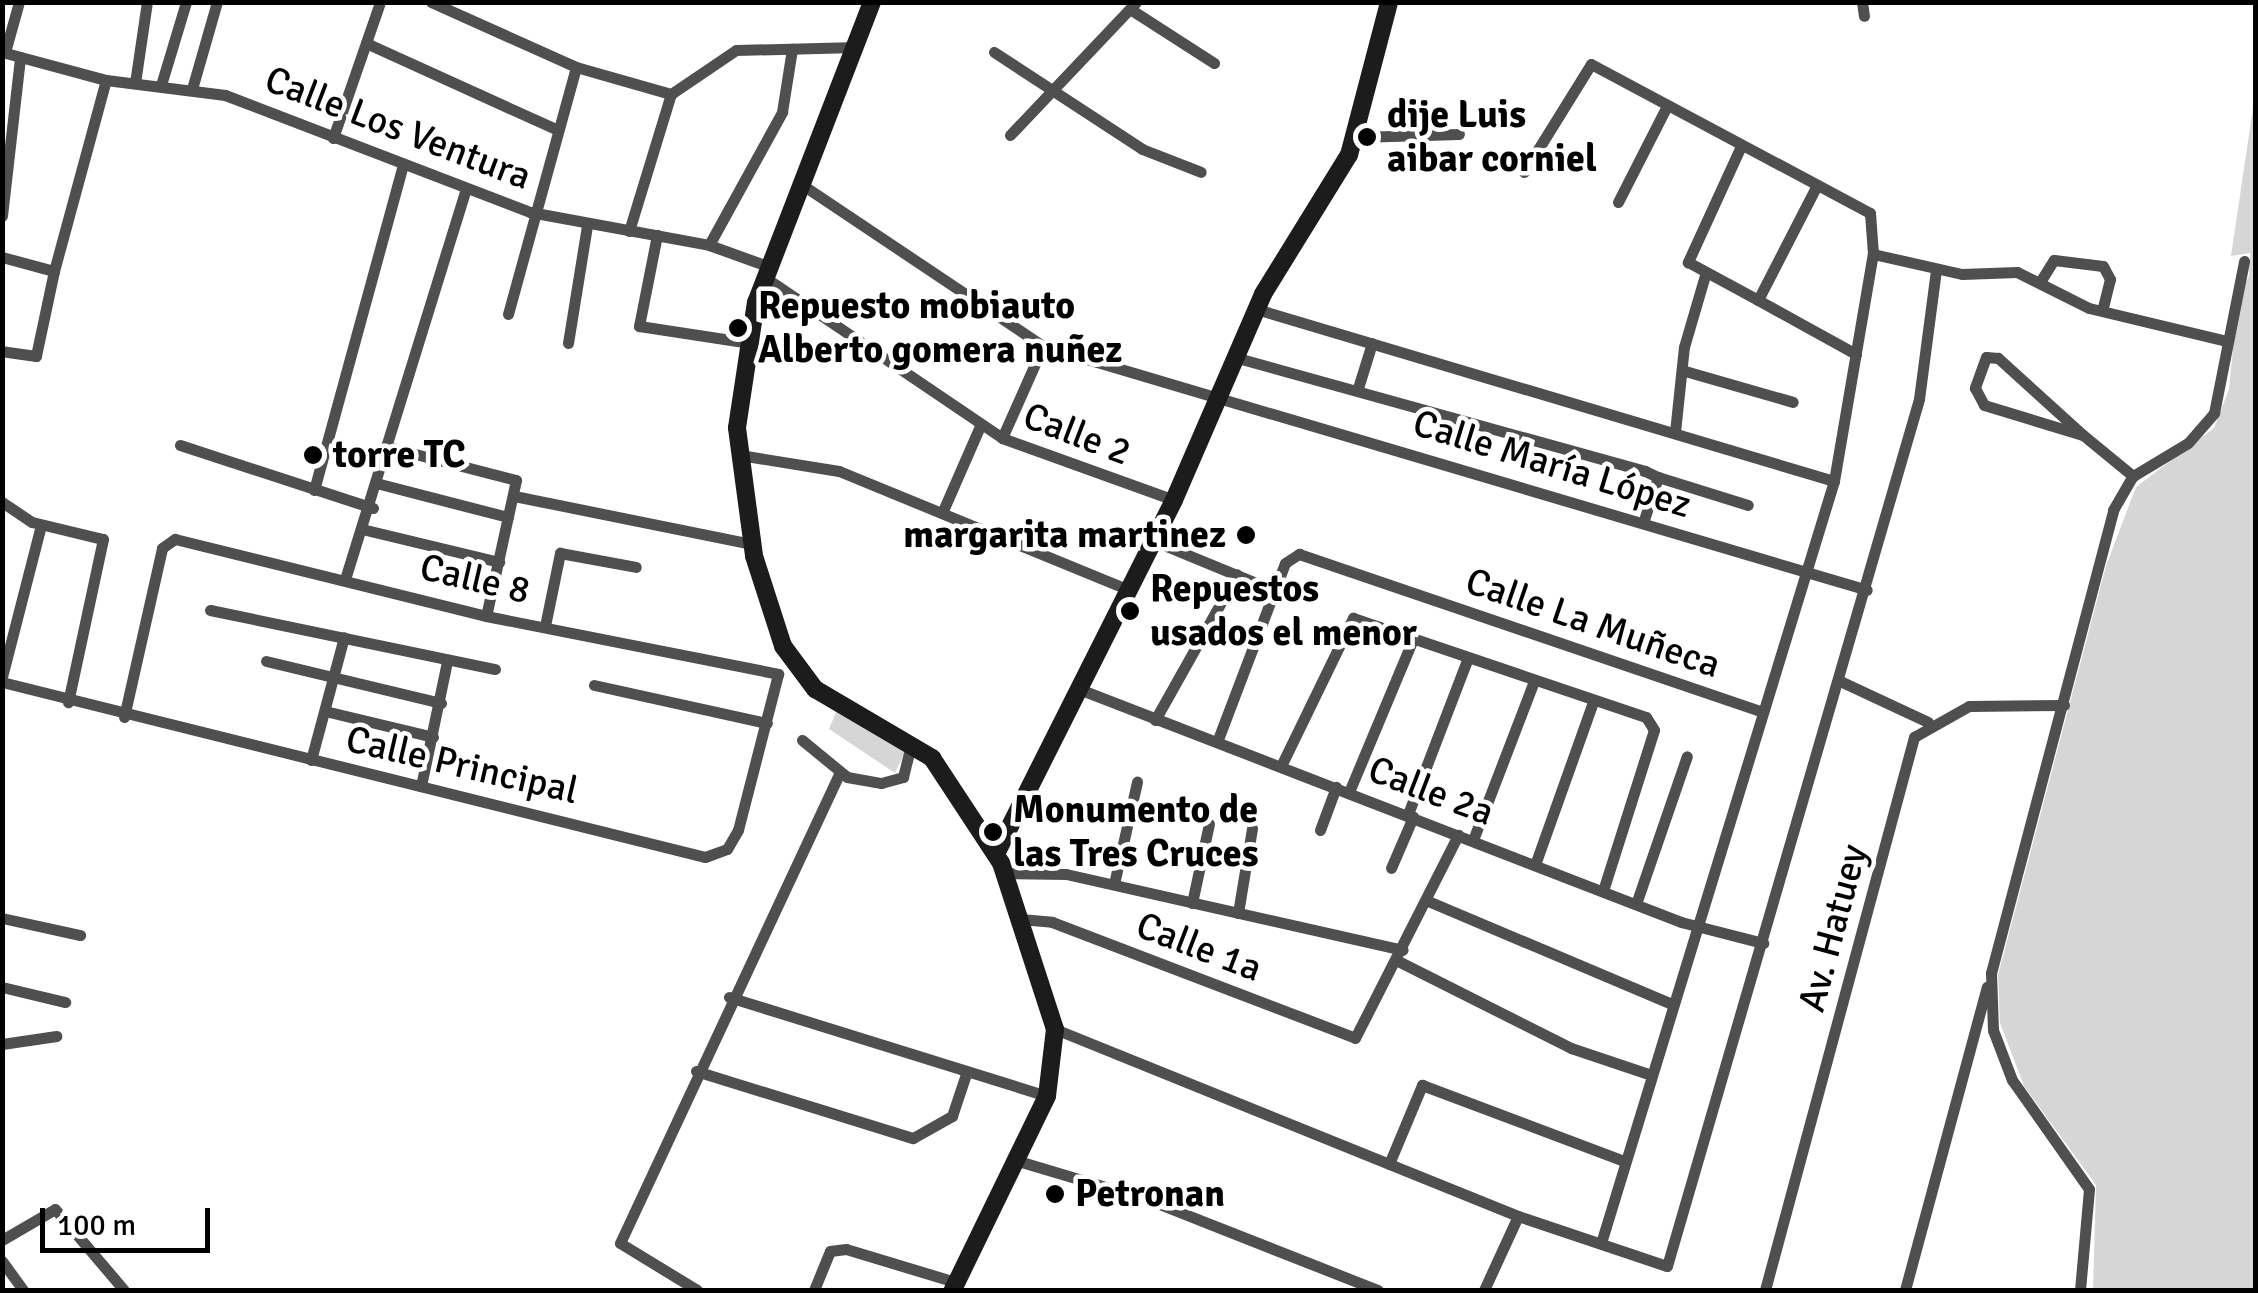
<!DOCTYPE html>
<html>
<head>
<meta charset="utf-8">
<style>
  body { margin:0 }
  #map { position:relative; width:2258px; height:1293px; overflow:hidden; background:#fff; font-family:Signika,sans-serif }
  div>[style] { position:absolute }
  .green>* { inset:0; background:#d6d6d6 }
  .street>* { height:11px; margin:-5.5px; padding:0 5.5px; transform-origin:5.5px; border-radius:5.5px; background:#4f4f4f }
  .secondary>* { height:18px; margin:-9px; padding:0 9px; transform-origin:9px; border-radius:9px; background:#1c1c1c }
  .dots>* { width:28px; height:28px; translate:-50% -50%; box-sizing:border-box; border:5px solid #fff; border-radius:50% }
  span { translate:-50% -50%; white-space:nowrap; text-align:center; line-height:1.15; -webkit-text-stroke:9px #fff; paint-order:stroke }
  .poi-label { font-size:38px; color:#000; font-weight:700 }
  .left { translate:0 -50%; text-align:left }
  .right { translate:-100% -50%; text-align:right }
  .street-label { font-size:38px; color:#000 }
  .frame { position:absolute; inset:0; border:5px solid #000; pointer-events:none }
  .scale { position:absolute; left:40px; top:1208px; width:170px; height:45px; box-sizing:border-box; border:5px solid #000; border-top:0; padding-left:12px; font-size:30px; line-height:35px; white-space:nowrap; color:#000; -webkit-text-stroke:8px #fff; paint-order:stroke }
</style>
</head>
<body>
<div id="map">
  <div class="green">
    <i style="clip-path:polygon(2255px 94px,2255px 1290px,2093px 1290px,2096px 1185px,2024px 1086px,2000px 1023px,1998px 975px,2106px 566px,2136px 487px,2214px 428px,2229px 389px,2238px 297px,2249px 276px,2250px 253px,2231px 256px)"></i>
    <i style="clip-path:polygon(837px 710px,905px 752px,895px 773px,829px 729px)"></i>
  </div>
  <div class="street">
    <i style="left:431px;top:2px;width:159px;rotate:24.1deg"></i>
    <i style="left:576px;top:67px;width:99px;rotate:15.9deg"></i>
    <i style="left:1862px;top:2px;width:14px;rotate:82deg"></i>
    <i style="left:1130px;top:9px;width:100px;rotate:32.7deg"></i>
    <i style="left:366px;top:43px;width:209px;rotate:24.4deg"></i>
    <i style="left:2px;top:52px;width:108px;rotate:15.1deg"></i>
    <i style="left:106px;top:80px;width:120px;rotate:7.2deg"></i>
    <i style="left:225px;top:95px;width:327px;rotate:21deg"></i>
    <i style="left:530px;top:212px;width:182px;rotate:10.4deg"></i>
    <i style="left:709px;top:245px;width:65px;rotate:19.8deg"></i>
    <i style="left:5px;top:52px;width:52px;rotate:-74.4deg"></i>
    <i style="left:994px;top:52px;width:177px;rotate:33.2deg"></i>
    <i style="left:1142px;top:149px;width:63px;rotate:21.3deg"></i>
    <i style="left:135px;top:83px;width:82px;rotate:-81.6deg"></i>
    <i style="left:161px;top:85px;width:87px;rotate:-73.2deg"></i>
    <i style="left:192px;top:89px;width:91px;rotate:-74deg"></i>
    <i style="left:1010px;top:135px;width:183px;rotate:-46.5deg"></i>
    <i style="left:1357px;top:137px;width:102px;rotate:-1.7deg"></i>
    <i style="left:333px;top:138px;width:144px;rotate:-70.9deg"></i>
    <i style="left:1741px;top:146px;width:128px;rotate:114.6deg"></i>
    <i style="left:1688px;top:262px;width:80px;rotate:28.5deg"></i>
    <i style="left:1524px;top:172px;width:127px;rotate:-58.2deg"></i>
    <i style="left:1591px;top:64px;width:316px;rotate:28.1deg"></i>
    <i style="left:1870px;top:213px;width:41px;rotate:85.8deg"></i>
    <i style="left:1817px;top:185px;width:129px;rotate:117.2deg"></i>
    <i style="left:1758px;top:300px;width:112px;rotate:28.9deg"></i>
    <i style="left:807px;top:188px;width:284px;rotate:33.8deg"></i>
    <i style="left:1043px;top:346px;width:859px;rotate:16.49deg"></i>
    <i style="left:1618px;top:202px;width:108px;rotate:-63deg"></i>
    <i style="left:2px;top:216px;width:160px;rotate:-83.5deg"></i>
    <i style="left:629px;top:231px;width:143px;rotate:-73deg"></i>
    <i style="left:671px;top:94px;width:78px;rotate:-34.1deg"></i>
    <i style="left:736px;top:50px;width:121px;rotate:-1.4deg"></i>
    <i style="left:657px;top:235px;width:93px;rotate:101.2deg"></i>
    <i style="left:639px;top:326px;width:106px;rotate:8.7deg"></i>
    <i style="left:709px;top:245px;width:152px;rotate:-61.2deg"></i>
    <i style="left:782px;top:112px;width:64px;rotate:-81deg"></i>
    <i style="left:2px;top:257px;width:54px;rotate:15.1deg"></i>
    <i style="left:54px;top:271px;width:87px;rotate:102deg"></i>
    <i style="left:36px;top:356px;width:34px;rotate:-172deg"></i>
    <i style="left:54px;top:271px;width:198px;rotate:-74.8deg"></i>
    <i style="left:766px;top:278px;width:285px;rotate:34.1deg"></i>
    <i style="left:1002px;top:438px;width:183px;rotate:19.8deg"></i>
    <i style="left:2040px;top:282px;width:26px;rotate:-58deg"></i>
    <i style="left:2054px;top:260px;width:49px;rotate:7deg"></i>
    <i style="left:2103px;top:266px;width:15px;rotate:62deg"></i>
    <i style="left:2110px;top:279px;width:32px;rotate:104deg"></i>
    <i style="left:1256px;top:309px;width:603px;rotate:16.57deg"></i>
    <i style="left:508px;top:314px;width:256px;rotate:-74.6deg"></i>
    <i style="left:568px;top:343px;width:119px;rotate:-80.8deg"></i>
    <i style="left:1234px;top:357px;width:427px;rotate:15.5deg"></i>
    <i style="left:1645px;top:471px;width:14px;rotate:25deg"></i>
    <i style="left:1658px;top:477px;width:48px;rotate:108.1deg"></i>
    <i style="left:1685px;top:371px;width:112px;rotate:16deg"></i>
    <i style="left:1358px;top:388px;width:47px;rotate:-72.7deg"></i>
    <i style="left:1675px;top:432px;width:85px;rotate:-84deg"></i>
    <i style="left:1684px;top:347px;width:75px;rotate:-73.7deg"></i>
    <i style="left:2083px;top:435px;width:115px;rotate:-137.8deg"></i>
    <i style="left:1998px;top:358px;width:12px;rotate:-175deg"></i>
    <i style="left:1986px;top:357px;width:33px;rotate:110deg"></i>
    <i style="left:1975px;top:388px;width:19px;rotate:62deg"></i>
    <i style="left:1984px;top:405px;width:103px;rotate:16.9deg"></i>
    <i style="left:2083px;top:435px;width:65px;rotate:39.4deg"></i>
    <i style="left:1002px;top:438px;width:101px;rotate:-66deg"></i>
    <i style="left:180px;top:445px;width:203px;rotate:18.1deg"></i>
    <i style="left:392px;top:448px;width:128px;rotate:14.5deg"></i>
    <i style="left:516px;top:480px;width:139px;rotate:102.4deg"></i>
    <i style="left:740px;top:455px;width:100px;rotate:9.2deg"></i>
    <i style="left:839px;top:471px;width:313px;rotate:22.3deg"></i>
    <i style="left:1658px;top:477px;width:94px;rotate:17.3deg"></i>
    <i style="left:380px;top:484px;width:132px;rotate:14.5deg"></i>
    <i style="left:314px;top:490px;width:333px;rotate:-74.7deg"></i>
    <i style="left:514px;top:496px;width:243px;rotate:11.4deg"></i>
    <i style="left:2px;top:502px;width:36px;rotate:34deg"></i>
    <i style="left:32px;top:522px;width:73px;rotate:13.5deg"></i>
    <i style="left:103px;top:539px;width:167px;rotate:102.1deg"></i>
    <i style="left:942px;top:513px;width:95px;rotate:-66.4deg"></i>
    <i style="left:366px;top:530px;width:137px;rotate:13.5deg"></i>
    <i style="left:1154px;top:541px;width:116px;rotate:22.4deg"></i>
    <i style="left:1261px;top:585px;width:18px;rotate:-13deg"></i>
    <i style="left:346px;top:576px;width:403px;rotate:-72.8deg"></i>
    <i style="left:210px;top:610px;width:291px;rotate:11.7deg"></i>
    <i style="left:545px;top:626px;width:75px;rotate:-78.4deg"></i>
    <i style="left:560px;top:553px;width:77px;rotate:10.4deg"></i>
    <i style="left:266px;top:661px;width:180px;rotate:13.5deg"></i>
    <i style="left:2px;top:677px;width:157px;rotate:-75.6deg"></i>
    <i style="left:1840px;top:681px;width:97px;rotate:25deg"></i>
    <i style="left:2px;top:682px;width:724px;rotate:13.98deg"></i>
    <i style="left:705px;top:857px;width:23px;rotate:-20deg"></i>
    <i style="left:727px;top:849px;width:22px;rotate:-60deg"></i>
    <i style="left:738px;top:830px;width:161px;rotate:-75.6deg"></i>
    <i style="left:594px;top:685px;width:177px;rotate:12.4deg"></i>
    <i style="left:1079px;top:689px;width:646px;rotate:21.16deg"></i>
    <i style="left:1681px;top:922px;width:85px;rotate:14.4deg"></i>
    <i style="left:325px;top:711px;width:111px;rotate:13.5deg"></i>
    <i style="left:124px;top:717px;width:173px;rotate:-77.3deg"></i>
    <i style="left:162px;top:548px;width:16px;rotate:-35deg"></i>
    <i style="left:175px;top:539px;width:320px;rotate:13.9deg"></i>
    <i style="left:486px;top:616px;width:298px;rotate:11.2deg"></i>
    <i style="left:1155px;top:720px;width:167px;rotate:-60.7deg"></i>
    <i style="left:802px;top:740px;width:58px;rotate:39.4deg"></i>
    <i style="left:847px;top:777px;width:35px;rotate:10deg"></i>
    <i style="left:881px;top:783px;width:23px;rotate:-15deg"></i>
    <i style="left:903px;top:777px;width:34px;rotate:-76deg"></i>
    <i style="left:1217px;top:742px;width:191px;rotate:-69.2deg"></i>
    <i style="left:1285px;top:563px;width:17px;rotate:-33deg"></i>
    <i style="left:1299px;top:554px;width:489px;rotate:18.8deg"></i>
    <i style="left:311px;top:760px;width:127px;rotate:-75deg"></i>
    <i style="left:1281px;top:766px;width:165px;rotate:-64.1deg"></i>
    <i style="left:1353px;top:618px;width:309px;rotate:18.7deg"></i>
    <i style="left:1646px;top:717px;width:15px;rotate:58deg"></i>
    <i style="left:1654px;top:730px;width:166px;rotate:107.6deg"></i>
    <i style="left:421px;top:786px;width:127px;rotate:-78.2deg"></i>
    <i style="left:1349px;top:792px;width:166px;rotate:-67.3deg"></i>
    <i style="left:1408px;top:814px;width:167px;rotate:-69deg"></i>
    <i style="left:1320px;top:830px;width:46px;rotate:-69.6deg"></i>
    <i style="left:1473px;top:840px;width:170px;rotate:-69deg"></i>
    <i style="left:1536px;top:862px;width:170px;rotate:-70.4deg"></i>
    <i style="left:1391px;top:868px;width:56px;rotate:-66.7deg"></i>
    <i style="left:1005px;top:873px;width:61px;rotate:0.9deg"></i>
    <i style="left:1066px;top:874px;width:345px;rotate:12.7deg"></i>
    <i style="left:1114px;top:884px;width:105px;rotate:-77.3deg"></i>
    <i style="left:1428px;top:901px;width:265px;rotate:22.9deg"></i>
    <i style="left:1637px;top:901px;width:153px;rotate:-71deg"></i>
    <i style="left:1192px;top:903px;width:81px;rotate:-77.9deg"></i>
    <i style="left:1238px;top:913px;width:86px;rotate:-80.6deg"></i>
    <i style="left:2px;top:918px;width:80px;rotate:12.3deg"></i>
    <i style="left:1020px;top:919px;width:32px;rotate:5deg"></i>
    <i style="left:1052px;top:922px;width:324px;rotate:20.9deg"></i>
    <i style="left:1355px;top:1038px;width:228px;rotate:-63.1deg"></i>
    <i style="left:1398px;top:961px;width:194px;rotate:26.7deg"></i>
    <i style="left:1571px;top:1048px;width:84px;rotate:18.6deg"></i>
    <i style="left:2px;top:987px;width:65px;rotate:13.4deg"></i>
    <i style="left:729px;top:997px;width:333px;rotate:17.3deg"></i>
    <i style="left:1055px;top:1029px;width:499px;rotate:22deg"></i>
    <i style="left:1518px;top:1216px;width:157px;rotate:18.6deg"></i>
    <i style="left:1667px;top:1266px;width:903px;rotate:-73.79deg"></i>
    <i style="left:1919px;top:399px;width:131px;rotate:-82.5deg"></i>
    <i style="left:2px;top:1044px;width:55px;rotate:-8.4deg"></i>
    <i style="left:696px;top:1071px;width:227px;rotate:17.2deg"></i>
    <i style="left:913px;top:1138px;width:45px;rotate:-29.4deg"></i>
    <i style="left:952px;top:1116px;width:47px;rotate:-71.6deg"></i>
    <i style="left:1015px;top:1160px;width:140px;rotate:16.6deg"></i>
    <i style="left:1149px;top:1200px;width:246px;rotate:21.5deg"></i>
    <i style="left:1389px;top:1164px;width:86px;rotate:-67.3deg"></i>
    <i style="left:1422px;top:1085px;width:214px;rotate:20.6deg"></i>
    <i style="left:2px;top:1240px;width:61px;rotate:-30.3deg"></i>
    <i style="left:55px;top:1209px;width:106px;rotate:49.6deg"></i>
    <i style="left:1601px;top:1243px;width:797px;rotate:-73deg"></i>
    <i style="left:1834px;top:481px;width:230px;rotate:-80.3deg"></i>
    <i style="left:1873px;top:254px;width:91px;rotate:12.7deg"></i>
    <i style="left:1962px;top:274px;width:55px;rotate:-2.1deg"></i>
    <i style="left:2017px;top:272px;width:80px;rotate:26.6deg"></i>
    <i style="left:2089px;top:308px;width:141px;rotate:13.5deg"></i>
    <i style="left:2px;top:1261px;width:36px;rotate:54deg"></i>
    <i style="left:697px;top:1290px;width:90px;rotate:-148.6deg"></i>
    <i style="left:620px;top:1243px;width:520px;rotate:-64.96deg"></i>
    <i style="left:814px;top:1290px;width:42px;rotate:-67.7deg"></i>
    <i style="left:830px;top:1251px;width:16px;rotate:-7deg"></i>
    <i style="left:846px;top:1249px;width:114px;rotate:16.8deg"></i>
    <i style="left:1484px;top:1290px;width:81px;rotate:-65.3deg"></i>
    <i style="left:1765px;top:1290px;width:573px;rotate:-74.92deg"></i>
    <i style="left:1914px;top:737px;width:63px;rotate:-29.4deg"></i>
    <i style="left:1969px;top:706px;width:95px;rotate:-0.6deg"></i>
    <i style="left:1905px;top:1290px;width:314px;rotate:-74.9deg"></i>
    <i style="left:2080px;top:1290px;width:101px;rotate:-84.9deg"></i>
    <i style="left:2089px;top:1189px;width:133px;rotate:-125.2deg"></i>
    <i style="left:2012px;top:1080px;width:53px;rotate:-110.8deg"></i>
    <i style="left:1993px;top:1030px;width:57px;rotate:-92deg"></i>
    <i style="left:1991px;top:973px;width:479px;rotate:-75.2deg"></i>
    <i style="left:2113px;top:510px;width:39px;rotate:-60deg"></i>
    <i style="left:2133px;top:476px;width:64px;rotate:-31deg"></i>
    <i style="left:2188px;top:443px;width:40px;rotate:-49deg"></i>
    <i style="left:2214px;top:413px;width:155px;rotate:-78.8deg"></i>
  </div>
  <div class="secondary">
    <i style="left:872px;top:2px;width:322px;rotate:111.1deg"></i>
    <i style="left:756px;top:302px;width:127px;rotate:98.6deg"></i>
    <i style="left:737px;top:428px;width:129px;rotate:82.4deg"></i>
    <i style="left:754px;top:556px;width:95px;rotate:72.1deg"></i>
    <i style="left:783px;top:646px;width:54px;rotate:53.3deg"></i>
    <i style="left:815px;top:689px;width:136px;rotate:30.5deg"></i>
    <i style="left:932px;top:758px;width:126px;rotate:56.7deg"></i>
    <i style="left:1001px;top:863px;width:175px;rotate:72deg"></i>
    <i style="left:1055px;top:1029px;width:67px;rotate:96.8deg"></i>
    <i style="left:1047px;top:1096px;width:216px;rotate:115.9deg"></i>
    <i style="left:996px;top:854px;width:396px;rotate:-63.3deg"></i>
    <i style="left:1174px;top:500px;width:224px;rotate:-66.6deg"></i>
    <i style="left:1263px;top:294px;width:163px;rotate:-58.3deg"></i>
    <i style="left:1349px;top:155px;width:158px;rotate:-75.3deg"></i>
  </div>
  <div class="dots">
    <i style="left:1367px;top:137px;background:#000"></i>
    <i style="left:738px;top:328px;background:#000"></i>
    <i style="left:313px;top:455px;background:#000"></i>
    <i style="left:1246px;top:535px;background:#000"></i>
    <i style="left:1130px;top:611px;background:#000"></i>
    <i style="left:993px;top:832px;background:#000"></i>
    <i style="left:1055px;top:1194px;background:#000"></i>
  </div>
  <div class="poi-label">
    <span class="left" style="left:1387px;top:137px">dije Luis<br>aibar corniel</span>
    <span class="left" style="left:758px;top:328px">Repuesto mobiauto<br>Alberto gomera nuñez</span>
    <span class="left" style="left:333px;top:455px">torre TC</span>
    <span class="right" style="left:1226px;top:535px">margarita martinez</span>
    <span class="left" style="left:1150px;top:611px">Repuestos<br>usados el menor</span>
    <span class="left" style="left:1013px;top:832px">Monumento de<br>las Tres Cruces</span>
    <span class="left" style="left:1075px;top:1194px">Petronan</span>
  </div>
  <div class="street-label">
    <span style="left:398px;top:128px;rotate:21deg">Calle Los Ventura</span>
    <span style="left:1077px;top:434px;rotate:21deg">Calle 2</span>
    <span style="left:1552px;top:464px;rotate:17deg">Calle María López</span>
    <span style="left:475px;top:579px;rotate:13deg">Calle 8</span>
    <span style="left:1593px;top:623px;rotate:19deg">Calle La Muñeca</span>
    <span style="left:462px;top:765px;rotate:13deg">Calle Principal</span>
    <span style="left:1431px;top:791px;rotate:21deg">Calle 2a</span>
    <span style="left:1833px;top:928px;rotate:-75deg">Av. Hatuey</span>
    <span style="left:1199px;top:947px;rotate:21deg">Calle 1a</span>
  </div>
  <div class="frame"></div>
  <div class="scale">100 m</div>
</div>
</body>
</html>
